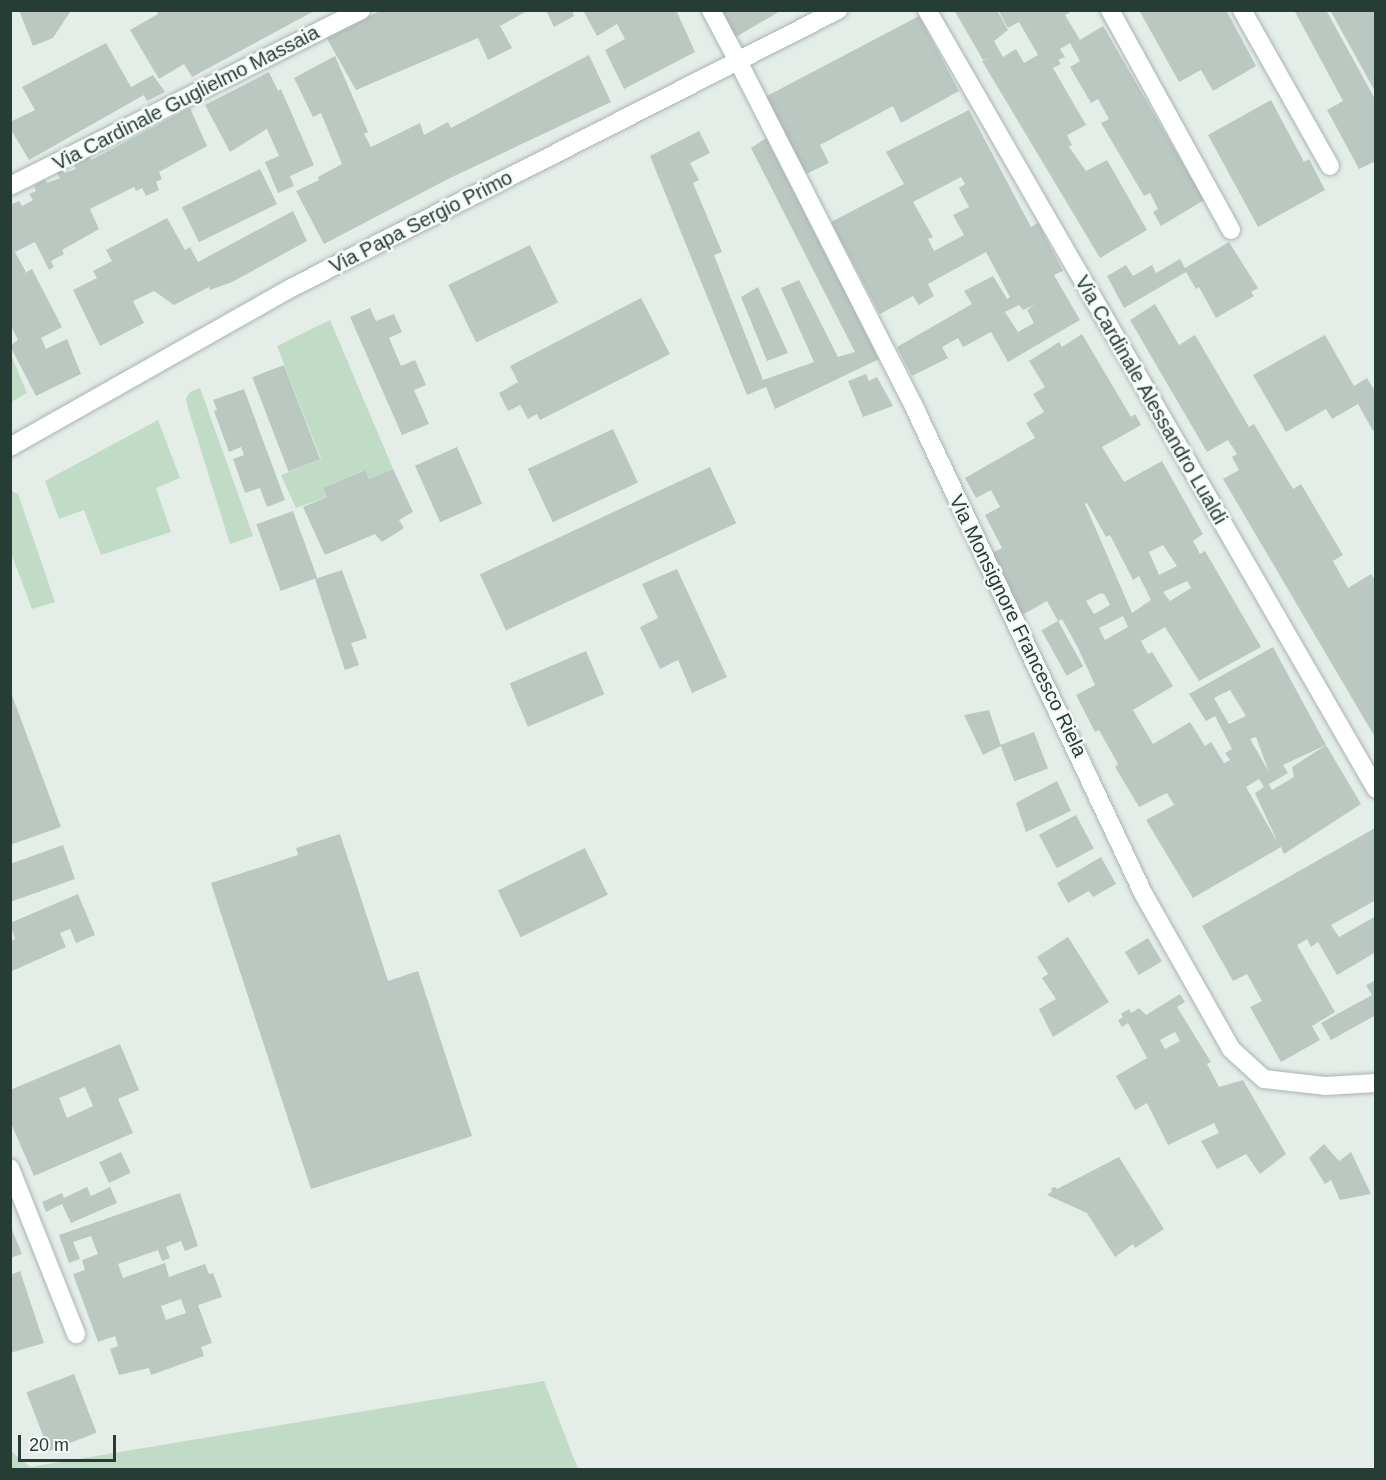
<!DOCTYPE html>
<html>
<head>
<meta charset="utf-8">
<style>
  body { margin:0 }
  #map { position:relative; width:1386px; height:1480px; overflow:hidden; background:#e5ede9; font-family:Helvetica,sans-serif }
  div>[style] { position:absolute }
  .green>* { inset:0; background:#c0dcc6 }
  .building>* { inset:0; background:#bbc8c2; transform-origin:0 0 }
  .roads { filter:drop-shadow(0 0 2px #a8b5af) drop-shadow(0 0 2px #a8b5af) }
  .service>* { height:18px; margin:-9px; padding:0 9px; transform-origin:9px; border-radius:9px; background:#fff }
  .minor>* { height:18px; margin:-9px; padding:0 9px; transform-origin:9px; border-radius:9px; background:#fff }
  .secondary>* { height:18px; margin:-9px; padding:0 9px; transform-origin:9px; border-radius:9px; background:#fff }
  span { translate:-50% -50%; white-space:nowrap; text-align:center; line-height:1.15; -webkit-text-stroke:5px #f6faf7; paint-order:stroke }
  .street-label { font-size:20px; color:#263d35 }
  .frame { position:absolute; inset:0; border:12px solid #263d35; pointer-events:none }
  .scale { position:absolute; left:18px; top:1435px; width:98px; height:27px; box-sizing:border-box; border:3px solid #263d35; border-top:0; padding-left:8px; font-size:18px; line-height:21px; white-space:nowrap; color:#263d35; -webkit-text-stroke:4px #f6faf7; paint-order:stroke }
</style>
</head>
<body>
<div id="map">
  <div class="green">
    <i style="clip-path:polygon(330px 320px,393px 469px,369px 479px,364px 470px,323px 488px,327px 497px,296px 508px,281px 475px,321px 459px,277px 346px)"></i>
    <i style="clip-path:polygon(11px 355px,27px 393px,11px 402px,10px 402px)"></i>
    <i style="clip-path:polygon(200px 388px,253px 536px,230px 544px,187px 405px,186px 398px,190px 392px)"></i>
    <i style="clip-path:polygon(158px 420px,180px 478px,156px 488px,171px 532px,101px 555px,84px 510px,59px 519px,45px 481px)"></i>
    <i style="clip-path:polygon(11px 491px,18px 494px,55px 602px,32px 609px,11px 553px)"></i>
    <i style="clip-path:polygon(544px 1381px,578px 1469px,11px 1469px,11px 1451px,30px 1467px)"></i>
  </div>
  <div class="building">
    <i style="clip-path:polygon(19px 10px,70px 10px,70px 12px,53px 38px,33px 46px)"></i>
    <i style="clip-path:polygon(156px 10px,316px 10px,192px 77px,184px 64px,159px 79px,130px 30px,158px 14px)"></i>
    <i style="clip-path:polygon(382px 10px,529px 10px,500px 26px,512px 48px,488px 60px,478px 38px,356px 90px,326px 37px)"></i>
    <i style="clip-path:polygon(546px 10px,572px 10px,574px 16px,554px 27px)"></i>
    <i style="clip-path:polygon(588px 10px,676px 10px,695px 52px,624px 89px,605px 50px,625px 39px,617px 24px,597px 36px,584px 12px)"></i>
    <i style="clip-path:polygon(720px 10px,782px 10px,734px 38px)"></i>
    <i style="clip-path:polygon(954px 10px,997px 10px,1008px 30px,994px 41px,1003px 57px,1016px 49px,1024px 63px,1038px 55px,1019px 22px,1008px 28px,998px 10px,1074px 10px,1065px 15px,1080px 40px,1103px 26px,1204px 200px,1161px 226px,1153px 212px,1158px 209px,1150px 193px,1144px 196px,1101px 123px,1109px 119px,1098px 99px,1091px 103px,1070px 67px,1080px 61px,1070px 43px,1060px 49px,1065px 57px,1058px 60px,1061px 64px,1053px 68px,1086px 125px,1067px 135px,1072px 145px,1069px 147px,1086px 171px,1107px 160px,1147px 230px,1100px 258px,982px 61px,990px 58px,983px 60px)"></i>
    <i style="clip-path:polygon(1139px 10px,1226px 10px,1256px 66px,1213px 91px,1201px 70px,1179px 82px)"></i>
    <i style="clip-path:polygon(1294px 10px,1326px 10px,1376px 101px,1376px 161px,1359px 169px,1327px 110px,1343px 101px)"></i>
    <i style="clip-path:polygon(1330px 10px,1376px 10px,1376px 93px)"></i>
    <i style="clip-path:polygon(919px 16px,959px 91px,901px 123px,893px 106px,820px 145px,829px 163px,806px 174px,765px 97px)"></i>
    <i style="clip-path:polygon(106px 43px,131px 87px,153px 75px,165px 92px,147px 101px,144px 95px,29px 160px,10px 128px,10px 122px,35px 110px,22px 87px)"></i>
    <i style="clip-path:polygon(589px 55px,611px 102px,450px 178px,324px 244px,296px 191px,319px 180px,318px 177px,342px 164px,321px 113px,313px 117px,294px 78px,335px 56px,368px 132px,364px 134px,371px 147px,420px 123px,424px 135px,448px 122px,451px 128px)"></i>
    <i style="clip-path:polygon(269px 72px,278px 91px,281px 89px,314px 165px,290px 176px,294px 186px,278px 193px,265px 162px,279px 156px,267px 129px,230px 152px,205px 105px)"></i>
    <i style="clip-path:polygon(1271px 100px,1304px 162px,1309px 159px,1325px 190px,1258px 227px,1208px 135px)"></i>
    <i style="clip-path:polygon(190px 108px,207px 146px,159px 172px,162px 179px,156px 182px,159px 190px,146px 196px,142px 188px,136px 191px,134px 187px,90px 209px,99px 229px,62px 250px,64px 254px,51px 261px,54px 267px,49px 270px,35px 242px,15px 252px,26px 272px,16px 278px,32px 269px,62px 327px,41px 338px,46px 349px,67px 339px,81px 374px,36px 396px,10px 346px,18px 340px,10px 324px,10px 205px,19px 201px,22px 206px,33px 200px,29px 194px,36px 191px,34px 186px,45px 179px,47px 183px,60px 178px,56px 171px,62px 168px,65px 172px,71px 171px,76px 169px,74px 164px,89px 156px,91px 160px)"></i>
    <i style="clip-path:polygon(evenodd,969px 110px,1031px 227px,1038px 223px,1063px 271px,1054px 275px,1080px 320px,1008px 362px,991px 332px,963px 347px,958px 338px,942px 347px,948px 358px,912px 376px,897px 347px,972px 304px,964px 291px,993px 276px,1007px 299px,1010px 297px,986px 252px,928px 284px,934px 296px,919px 305px,913px 296px,880px 314px,831px 222px,904px 184px,886px 152px,969px 110px,961px 177px,965px 184px,959px 188px,969px 207px,953px 215px,964px 235px,934px 251px,928px 239px,933px 237px,913px 202px,961px 177px,969px 110px,1019px 305px,1023px 310px,1035px 305px,1027px 310px,1034px 323px,1018px 332px,1005px 312px,1019px 305px)"></i>
    <i style="clip-path:polygon(699px 131px,710px 153px,690px 163px,699px 180px,693px 183px,722px 252px,714px 255px,763px 380px,814px 362px,781px 288px,799px 280px,838px 357px,855px 352px,751px 148px,766px 138px,879px 359px,775px 409px,766px 387px,747px 395px,650px 156px)"></i>
    <i style="left:260px;top:169px;width:39px;height:87px;rotate:64deg"></i>
    <i style="clip-path:polygon(293px 211px,307px 241px,232px 282px,210px 290px,209px 287px,174px 305px,154px 291px,133px 301px,144px 323px,100px 346px,73px 290px,97px 278px,93px 271px,112px 261px,106px 250px,167px 218px,185px 250px,190px 247px,198px 262px)"></i>
    <i style="clip-path:polygon(1229px 242px,1258px 288px,1251px 292px,1254px 296px,1216px 318px,1199px 287px,1196px 289px,1186px 272px,1124px 308px,1107px 276px,1126px 265px,1133px 276px,1152px 265px,1156px 273px,1180px 259px,1185px 268px)"></i>
    <i style="left:530px;top:245px;width:64px;height:91px;rotate:64deg"></i>
    <i style="clip-path:polygon(758px 287px,788px 353px,767px 361px,741px 297px)"></i>
    <i style="clip-path:polygon(641px 298px,670px 354px,540px 420px,537px 414px,528px 419px,520px 405px,508px 411px,499px 393px,518px 382px,510px 366px)"></i>
    <i style="clip-path:polygon(1155px 304px,1179px 345px,1195px 335px,1249px 427px,1254px 424px,1293px 489px,1301px 484px,1343px 555px,1333px 561px,1348px 588px,1371px 574px,1376px 581px,1376px 739px,1223px 479px,1239px 470px,1232px 457px,1237px 454px,1228px 440px,1207px 452px,1130px 320px)"></i>
    <i style="clip-path:polygon(370px 308px,376px 321px,394px 314px,402px 332px,389px 338px,401px 366px,415px 360px,426px 385px,414px 390px,429px 424px,402px 435px,350px 317px)"></i>
    <i style="clip-path:polygon(evenodd,1082px 334px,1131px 417px,1135px 414px,1141px 425px,1102px 447px,1124px 482px,1162px 461px,1203px 534px,1193px 541px,1200px 554px,1205px 551px,1261px 647px,1199px 681px,1165px 627px,1141px 641px,1148px 654px,1152px 652px,1173px 686px,1133px 710px,1153px 744px,1190px 722px,1205px 746px,1211px 742px,1224px 763px,1230px 760px,1225px 753px,1232px 749px,1215px 716px,1206px 721px,1189px 694px,1273px 647px,1326px 745px,1283px 765px,1288px 773px,1269px 784px,1272px 790px,1294px 777px,1292px 767px,1326px 745px,1361px 804px,1284px 854px,1281px 847px,1193px 898px,1146px 820px,1174px 805px,1167px 793px,1139px 807px,1115px 767px,1118px 764px,1099px 730px,1095px 732px,1076px 695px,1095px 685px,1078px 648px,1062px 619px,1058px 621px,1047px 601px,1022px 615px,992px 553px,1002px 548px,985px 515px,1000px 507px,991px 490px,976px 498px,965px 478px,1035px 438px,1026px 423px,1044px 412px,1033px 394px,1045px 387px,1029px 361px,1059px 342px,1062px 347px,1082px 334px,1087px 503px,1106px 537px,1110px 535px,1133px 580px,1139px 576px,1151px 600px,1132px 613px,1085px 504px,1087px 503px,1082px 334px,1163px 545px,1177px 566px,1159px 575px,1149px 552px,1163px 545px,1082px 334px,1187px 581px,1191px 588px,1170px 601px,1163px 592px,1187px 581px,1082px 334px,1101px 593px,1105px 595px,1110px 605px,1094px 614px,1086px 601px,1101px 593px,1082px 334px,1123px 616px,1128px 627px,1105px 640px,1099px 628px,1123px 616px,1082px 334px,1230px 690px,1246px 716px,1229px 724px,1214px 698px,1230px 690px,1082px 334px,1256px 737px,1269px 772px,1250px 739px,1256px 737px,1082px 334px,1259px 779px,1264px 787px,1255px 793px,1278px 843px,1246px 787px,1259px 779px)"></i>
    <i style="clip-path:polygon(1325px 335px,1354px 386px,1367px 378px,1376px 393px,1376px 430px,1373px 431px,1358px 404px,1332px 419px,1326px 409px,1286px 432px,1253px 375px)"></i>
    <i style="left:284px;top:365px;width:101px;height:34px;rotate:69deg"></i>
    <i style="clip-path:polygon(866px 374px,869px 381px,877px 377px,893px 406px,863px 417px,848px 381px)"></i>
    <i style="clip-path:polygon(244px 389px,285px 500px,267px 507px,260px 488px,245px 493px,233px 459px,244px 455px,241px 447px,229px 452px,214px 411px,217px 410px,213px 400px)"></i>
    <i style="left:613px;top:429px;width:59px;height:94px;rotate:65deg"></i>
    <i style="left:457px;top:447px;width:62px;height:46px;rotate:66deg"></i>
    <i style="left:710px;top:467px;width:62px;height:254px;rotate:65deg"></i>
    <i style="clip-path:polygon(393px 469px,413px 512px,399px 520px,404px 528px,382px 542px,375px 534px,325px 555px,303px 507px,327px 497px,323px 488px,365px 470px,369px 479px)"></i>
    <i style="left:293px;top:511px;width:71px;height:39px;rotate:70deg"></i>
    <i style="clip-path:polygon(677px 569px,727px 677px,692px 693px,678px 660px,660px 669px,640px 627px,658px 618px,642px 584px)"></i>
    <i style="clip-path:polygon(342px 570px,367px 638px,351px 643px,359px 665px,345px 670px,315px 579px)"></i>
    <i style="left:1058px;top:621px;width:52px;height:19px;rotate:61deg"></i>
    <i style="left:586px;top:651px;width:47px;height:83px;rotate:67deg"></i>
    <i style="clip-path:polygon(10px 690px,61px 827px,10px 845px)"></i>
    <i style="clip-path:polygon(989px 710px,1001px 746px,983px 755px,964px 715px)"></i>
    <i style="left:1034px;top:732px;width:39px;height:36px;rotate:69deg"></i>
    <i style="clip-path:polygon(1057px 781px,1071px 811px,1026px 832px,1016px 803px)"></i>
    <i style="left:1076px;top:815px;width:38px;height:42px;rotate:62deg"></i>
    <i style="clip-path:polygon(1375px 828px,1376px 900px,1331px 925px,1339px 937px,1376px 916px,1376px 952px,1337px 975px,1318px 942px,1311px 947px,1307px 939px,1297px 945px,1335px 1012px,1312px 1026px,1320px 1040px,1281px 1062px,1250px 1007px,1262px 1001px,1247px 974px,1233px 981px,1202px 926px)"></i>
    <i style="clip-path:polygon(340px 834px,388px 981px,418px 971px,472px 1136px,311px 1189px,211px 883px,298px 855px,296px 848px)"></i>
    <i style="clip-path:polygon(63px 845px,75px 879px,10px 902px,10px 864px)"></i>
    <i style="left:585px;top:848px;width:52px;height:97px;rotate:64deg"></i>
    <i style="clip-path:polygon(1101px 857px,1116px 884px,1093px 897px,1089px 891px,1068px 903px,1057px 883px)"></i>
    <i style="clip-path:polygon(78px 894px,95px 935px,76px 943px,70px 929px,60px 933px,66px 947px,10px 972px,10px 942px,15px 939px,10px 923px)"></i>
    <i style="clip-path:polygon(1068px 937px,1109px 1002px,1053px 1037px,1039px 1009px,1056px 999px,1042px 978px,1048px 974px,1037px 957px)"></i>
    <i style="left:1148px;top:938px;width:27px;height:27px;rotate:59deg"></i>
    <i style="clip-path:polygon(1376px 980px,1376px 1015px,1331px 1040px,1321px 1023px,1372px 995px,1366px 985px)"></i>
    <i style="clip-path:polygon(evenodd,1180px 994px,1185px 1002px,1177px 1007px,1211px 1062px,1207px 1064px,1219px 1087px,1243px 1080px,1286px 1154px,1260px 1174px,1246px 1154px,1217px 1169px,1201px 1141px,1219px 1133px,1214px 1123px,1168px 1145px,1147px 1103px,1135px 1110px,1116px 1076px,1147px 1058px,1128px 1023px,1122px 1027px,1118px 1020px,1123px 1017px,1121px 1014px,1129px 1009px,1131px 1013px,1139px 1008px,1146px 1015px,1180px 994px,1175px 1032px,1180px 1041px,1165px 1049px,1160px 1040px,1175px 1032px)"></i>
    <i style="clip-path:polygon(evenodd,120px 1044px,139px 1090px,118px 1099px,133px 1133px,34px 1176px,10px 1121px,10px 1090px,120px 1044px,85px 1087px,93px 1106px,67px 1118px,59px 1098px,85px 1087px)"></i>
    <i style="clip-path:polygon(1324px 1144px,1339px 1161px,1351px 1152px,1371px 1194px,1340px 1200px,1331px 1180px,1325px 1184px,1309px 1158px)"></i>
    <i style="left:121px;top:1152px;width:23px;height:24px;rotate:65deg"></i>
    <i style="clip-path:polygon(1119px 1157px,1164px 1229px,1135px 1248px,1133px 1244px,1115px 1257px,1087px 1213px,1047px 1195px,1052px 1191px,1051px 1188px,1055px 1187px,1057px 1189px)"></i>
    <i style="clip-path:polygon(87px 1187px,91px 1196px,110px 1187px,117px 1203px,71px 1223px,62px 1204px,46px 1212px,42px 1202px,62px 1193px,64px 1198px)"></i>
    <i style="clip-path:polygon(evenodd,180px 1193px,198px 1246px,185px 1251px,181px 1241px,166px 1247px,170px 1258px,162px 1261px,158px 1250px,118px 1264px,123px 1278px,165px 1263px,169px 1277px,205px 1264px,209px 1274px,213px 1273px,222px 1297px,198px 1305px,212px 1343px,201px 1347px,204px 1356px,151px 1375px,149px 1368px,119px 1375px,110px 1349px,118px 1346px,115px 1336px,98px 1342px,73px 1274px,85px 1270px,82px 1260px,98px 1254px,91px 1236px,73px 1242px,80px 1259px,69px 1263px,59px 1235px,180px 1193px,181px 1299px,186px 1313px,166px 1320px,161px 1306px,181px 1299px)"></i>
    <i style="clip-path:polygon(10px 1225px,22px 1254px,10px 1258px)"></i>
    <i style="clip-path:polygon(20px 1271px,44px 1343px,10px 1353px,10px 1275px)"></i>
    <i style="left:74px;top:1374px;width:63px;height:51px;rotate:69deg"></i>
  </div>
  <div class="roads">
    <div class="service">
      <i style="left:711px;top:10px;width:58px;rotate:62.1deg"></i>
    </div>
    <div class="minor">
      <i style="left:927px;top:10px;width:899px;rotate:60.04deg"></i>
      <i style="left:1110px;top:10px;width:251px;rotate:61.2deg"></i>
      <i style="left:1242px;top:10px;width:179px;rotate:60.6deg"></i>
      <i style="left:738px;top:61px;width:393px;rotate:63deg"></i>
      <i style="left:916px;top:411px;width:535px;rotate:64.78deg"></i>
      <i style="left:1144px;top:895px;width:177px;rotate:60.5deg"></i>
      <i style="left:1231px;top:1049px;width:45px;rotate:42.3deg"></i>
      <i style="left:1264px;top:1079px;width:61px;rotate:6.5deg"></i>
      <i style="left:1325px;top:1086px;width:51px;rotate:-3.4deg"></i>
      <i style="left:10px;top:186px;width:393px;rotate:-26.6deg"></i>
      <i style="left:10px;top:1168px;width:179px;rotate:68.3deg"></i>
    </div>
    <div class="secondary">
      <i style="left:10px;top:447px;width:323px;rotate:-29.5deg"></i>
      <i style="left:291px;top:288px;width:614px;rotate:-26.94deg"></i>
    </div>
  </div>
  <div class="street-label">
    <span style="left:186px;top:98px;rotate:-27deg">Via Cardinale Guglielmo Massaia</span>
    <span style="left:421px;top:222px;rotate:-27deg">Via Papa Sergio Primo</span>
    <span style="left:1151px;top:400px;rotate:60deg">Via Cardinale Alessandro Lualdi</span>
    <span style="left:1018px;top:626px;rotate:64deg">Via Monsignore Francesco Riela</span>
  </div>
  <div class="frame"></div>
  <div class="scale">20 m</div>
</div>
</body>
</html>
